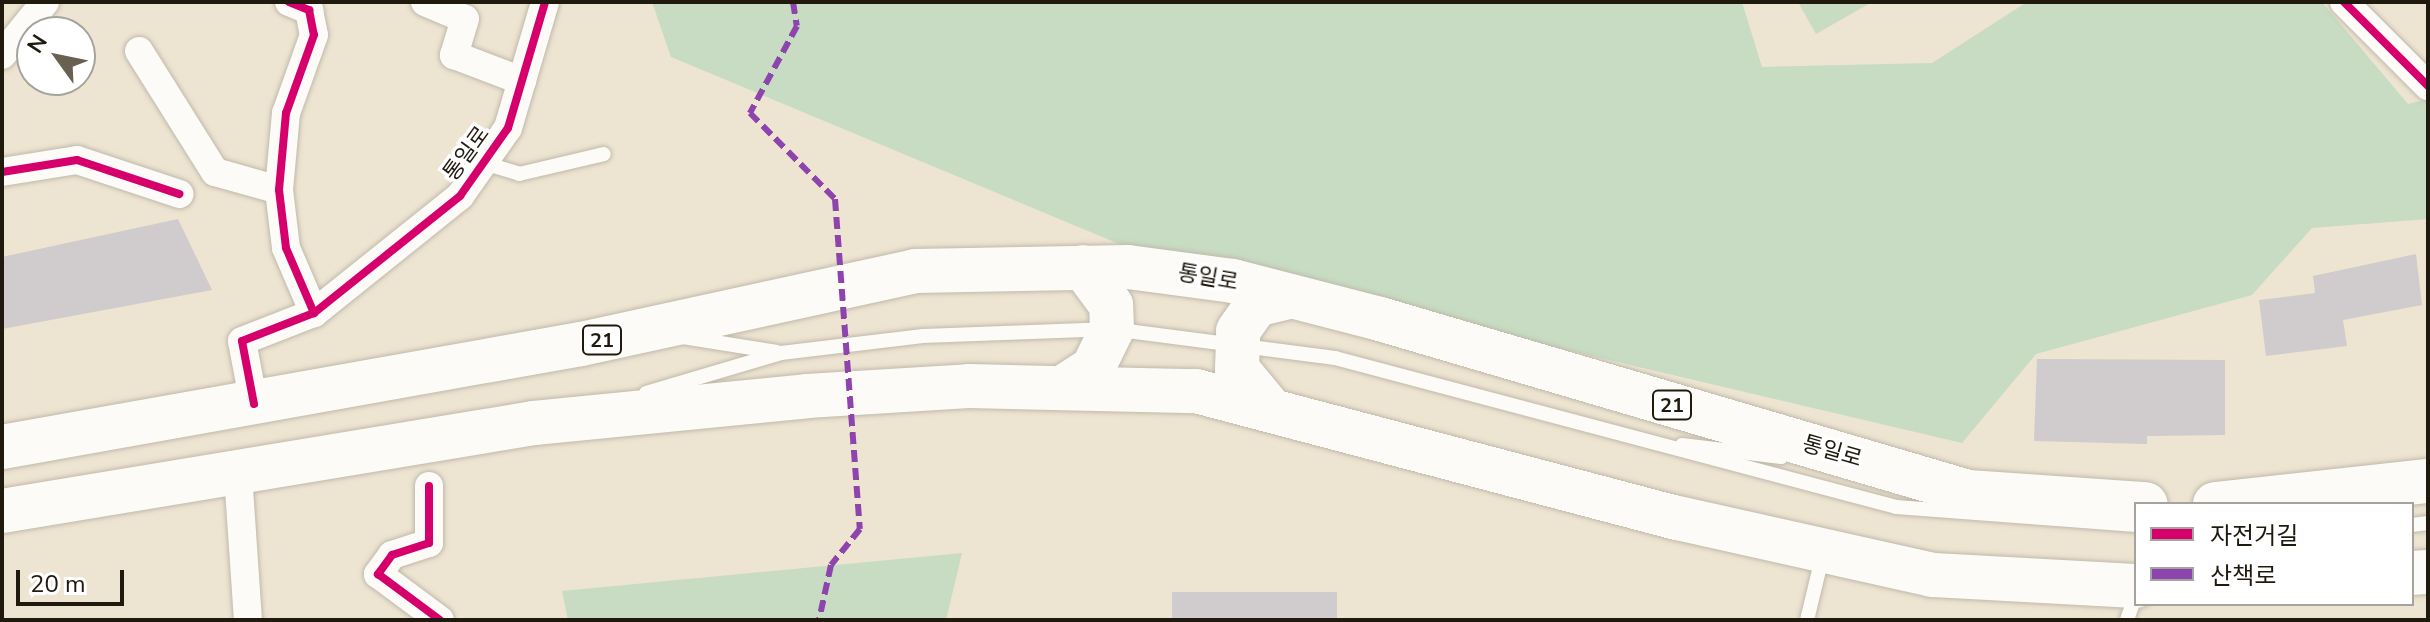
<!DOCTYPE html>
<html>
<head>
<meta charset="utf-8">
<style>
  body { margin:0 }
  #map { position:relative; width:2430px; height:622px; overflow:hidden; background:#ede4d1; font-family:"Nunito Sans","Noto Sans KR",sans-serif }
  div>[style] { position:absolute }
  .green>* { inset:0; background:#c7dcc3 }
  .building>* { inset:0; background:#d0cbcc; transform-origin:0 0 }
  .roads { filter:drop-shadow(0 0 2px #c0b9ab) drop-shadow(0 0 2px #c0b9ab) }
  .service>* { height:14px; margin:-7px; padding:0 7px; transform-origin:7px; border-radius:7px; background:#fcfbf8 }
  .minor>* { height:28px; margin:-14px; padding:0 14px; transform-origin:14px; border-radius:14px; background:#fcfbf8 }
  .primary>* { height:44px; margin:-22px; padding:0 22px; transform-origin:22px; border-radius:22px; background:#fcfbf8 }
  .quiet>* { height:6px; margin-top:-3px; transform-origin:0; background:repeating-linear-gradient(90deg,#8e44ad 0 12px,transparent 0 18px) }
  .cycleway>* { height:8px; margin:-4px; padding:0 4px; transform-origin:4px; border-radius:4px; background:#d6006c }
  span { translate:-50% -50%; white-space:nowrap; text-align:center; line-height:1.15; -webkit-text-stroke:7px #fff; paint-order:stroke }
  .shield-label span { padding:2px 6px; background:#fff; border:2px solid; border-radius:6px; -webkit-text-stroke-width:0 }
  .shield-label { font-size:20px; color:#201a0e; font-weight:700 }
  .street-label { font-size:22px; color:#201a0e }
  .frame { position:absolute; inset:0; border:4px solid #201a0e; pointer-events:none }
  .legend { position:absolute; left:2134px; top:502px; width:280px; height:104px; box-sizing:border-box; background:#fff; border:2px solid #a6a39f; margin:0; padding:10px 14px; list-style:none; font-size:24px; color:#201a0e }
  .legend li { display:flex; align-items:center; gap:16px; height:40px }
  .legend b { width:40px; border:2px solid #a6a39f }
  .north { position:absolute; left:16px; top:16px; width:80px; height:80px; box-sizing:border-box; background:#fff; border:2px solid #a6a39f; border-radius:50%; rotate:303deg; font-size:22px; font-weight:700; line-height:32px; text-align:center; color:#201a0e }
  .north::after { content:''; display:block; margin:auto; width:28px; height:36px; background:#686152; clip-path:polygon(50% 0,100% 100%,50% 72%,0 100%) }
  .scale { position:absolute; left:16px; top:570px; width:108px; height:36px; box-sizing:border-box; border:4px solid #201a0e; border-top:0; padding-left:10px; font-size:24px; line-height:28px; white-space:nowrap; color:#201a0e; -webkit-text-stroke:6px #fff; paint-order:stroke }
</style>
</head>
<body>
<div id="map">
  <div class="green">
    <i style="clip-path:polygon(652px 2px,1742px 2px,1762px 67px,1932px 63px,2027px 2px,2322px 2px,2408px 104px,2428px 99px,2428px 219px,2312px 228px,2252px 295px,2036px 354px,1962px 443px,1124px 246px,671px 57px)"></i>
    <i style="clip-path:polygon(1798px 2px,1872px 2px,1816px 34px)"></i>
    <i style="clip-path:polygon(962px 553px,946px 620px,568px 620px,562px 591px)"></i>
  </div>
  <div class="building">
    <i style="clip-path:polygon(178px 219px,212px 290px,2px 329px,2px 257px)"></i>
    <i style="clip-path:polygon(2416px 254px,2422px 305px,2343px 320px,2347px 346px,2266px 356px,2259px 300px,2315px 293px,2313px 276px)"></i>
    <i style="clip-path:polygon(2037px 359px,2225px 360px,2225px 435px,2147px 436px,2147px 444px,2034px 441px)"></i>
    <i style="left:1337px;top:592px;width:28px;height:165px;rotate:90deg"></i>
  </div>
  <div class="roads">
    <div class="service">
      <i style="left:484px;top:163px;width:37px;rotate:17deg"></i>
      <i style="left:519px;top:174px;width:87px;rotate:-13.2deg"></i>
      <i style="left:683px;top:337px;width:95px;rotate:9.1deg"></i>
      <i style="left:646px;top:393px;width:141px;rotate:-16.5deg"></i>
      <i style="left:781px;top:353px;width:143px;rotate:-6.8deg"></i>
      <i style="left:923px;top:336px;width:189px;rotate:-2.1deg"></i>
      <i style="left:1112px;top:329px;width:225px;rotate:7.4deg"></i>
      <i style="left:1335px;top:358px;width:580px;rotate:14.87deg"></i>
      <i style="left:1896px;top:507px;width:241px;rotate:4.3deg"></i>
      <i style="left:1682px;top:445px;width:100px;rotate:6.9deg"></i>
      <i style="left:2412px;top:525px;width:16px;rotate:-7deg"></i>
      <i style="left:1807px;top:620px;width:68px;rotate:-76.4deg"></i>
      <i style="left:2127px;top:620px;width:28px;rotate:-71deg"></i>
    </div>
    <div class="minor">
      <i style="left:289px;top:2px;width:22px;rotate:22deg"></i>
      <i style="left:309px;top:10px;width:25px;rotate:79deg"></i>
      <i style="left:314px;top:35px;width:83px;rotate:109.7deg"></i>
      <i style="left:286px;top:113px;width:77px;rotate:95.2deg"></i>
      <i style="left:279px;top:190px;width:58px;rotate:83.1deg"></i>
      <i style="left:286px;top:248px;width:71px;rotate:66.7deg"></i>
      <i style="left:425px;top:2px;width:43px;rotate:23deg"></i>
      <i style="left:465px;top:19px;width:38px;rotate:107deg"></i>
      <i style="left:454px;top:55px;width:73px;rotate:20.9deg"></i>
      <i style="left:2344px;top:2px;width:119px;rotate:45deg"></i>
      <i style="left:139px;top:51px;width:143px;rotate:57.9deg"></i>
      <i style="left:215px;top:172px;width:66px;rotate:15.7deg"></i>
      <i style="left:2px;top:55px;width:68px;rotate:-50.9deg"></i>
      <i style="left:2px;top:172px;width:76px;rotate:-9.1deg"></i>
      <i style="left:77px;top:160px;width:108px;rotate:18.4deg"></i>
      <i style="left:254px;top:404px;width:64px;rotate:-100.8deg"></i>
      <i style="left:242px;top:341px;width:77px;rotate:-21.3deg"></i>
      <i style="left:314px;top:313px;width:187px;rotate:-38.7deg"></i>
      <i style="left:460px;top:196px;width:83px;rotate:-54.8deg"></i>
      <i style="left:508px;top:128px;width:131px;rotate:-73.6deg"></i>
      <i style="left:238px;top:474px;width:146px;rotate:86.1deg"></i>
      <i style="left:429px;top:486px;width:57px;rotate:90deg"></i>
      <i style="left:429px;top:543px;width:39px;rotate:162deg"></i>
      <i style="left:392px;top:555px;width:24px;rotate:126deg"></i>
      <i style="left:378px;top:574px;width:77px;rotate:36.6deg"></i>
    </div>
    <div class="primary">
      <i style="left:1062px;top:388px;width:37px;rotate:-33deg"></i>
      <i style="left:1093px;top:368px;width:43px;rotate:-64deg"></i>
      <i style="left:1112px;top:329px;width:24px;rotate:-92deg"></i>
      <i style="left:1111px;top:305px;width:47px;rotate:-126.4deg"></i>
      <i style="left:1267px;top:405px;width:47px;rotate:-129.8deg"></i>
      <i style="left:1237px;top:369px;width:38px;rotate:-88deg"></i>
      <i style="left:1238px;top:331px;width:32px;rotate:-55deg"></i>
      <i style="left:1256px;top:305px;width:36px;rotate:-14deg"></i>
      <i style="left:2px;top:447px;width:588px;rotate:-10.09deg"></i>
      <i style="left:581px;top:344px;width:342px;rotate:-12.3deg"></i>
      <i style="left:915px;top:271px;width:213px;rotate:-1.1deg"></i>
      <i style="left:1128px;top:267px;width:106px;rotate:7.6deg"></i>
      <i style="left:1233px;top:281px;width:152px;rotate:14.5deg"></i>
      <i style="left:1380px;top:319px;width:613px;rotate:16.39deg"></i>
      <i style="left:1968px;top:492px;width:178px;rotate:3.9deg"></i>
      <i style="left:2215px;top:504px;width:214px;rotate:-6.2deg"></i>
      <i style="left:2px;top:511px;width:539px;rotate:-9.39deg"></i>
      <i style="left:534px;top:423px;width:274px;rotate:-5.6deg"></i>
      <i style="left:807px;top:396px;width:162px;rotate:-3.5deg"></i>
      <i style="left:969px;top:386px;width:227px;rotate:1.3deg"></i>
      <i style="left:1196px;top:391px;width:498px;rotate:14.8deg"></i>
      <i style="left:1678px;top:518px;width:261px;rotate:12.6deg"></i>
      <i style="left:1933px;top:575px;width:203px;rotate:3.1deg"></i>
      <i style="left:2412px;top:573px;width:16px;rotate:-4deg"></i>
    </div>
  </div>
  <div class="quiet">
    <i style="left:793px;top:2px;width:24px;rotate:81deg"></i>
    <i style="left:797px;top:26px;width:99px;rotate:118.4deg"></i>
    <i style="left:750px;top:113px;width:121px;rotate:45.3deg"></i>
    <i style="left:835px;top:199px;width:331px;rotate:85.7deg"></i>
    <i style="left:860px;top:529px;width:46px;rotate:128.9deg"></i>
    <i style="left:831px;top:565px;width:56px;rotate:102.3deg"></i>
  </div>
  <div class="cycleway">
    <i style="left:289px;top:2px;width:22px;rotate:22deg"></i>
    <i style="left:309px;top:10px;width:25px;rotate:79deg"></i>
    <i style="left:314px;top:35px;width:83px;rotate:109.7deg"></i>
    <i style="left:286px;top:113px;width:77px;rotate:95.2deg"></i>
    <i style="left:279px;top:190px;width:58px;rotate:83.1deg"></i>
    <i style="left:286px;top:248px;width:71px;rotate:66.7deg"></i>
    <i style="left:2344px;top:2px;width:119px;rotate:45deg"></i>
    <i style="left:2px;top:172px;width:76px;rotate:-9.1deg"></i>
    <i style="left:77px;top:160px;width:108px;rotate:18.4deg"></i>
    <i style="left:254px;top:404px;width:64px;rotate:-100.8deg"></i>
    <i style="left:242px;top:341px;width:77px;rotate:-21.3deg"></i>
    <i style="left:314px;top:313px;width:187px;rotate:-38.7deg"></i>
    <i style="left:460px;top:196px;width:83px;rotate:-54.8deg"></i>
    <i style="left:508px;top:128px;width:131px;rotate:-73.6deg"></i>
    <i style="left:429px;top:486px;width:57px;rotate:90deg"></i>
    <i style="left:429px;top:543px;width:39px;rotate:162deg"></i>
    <i style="left:392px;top:555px;width:24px;rotate:126deg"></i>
    <i style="left:378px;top:574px;width:77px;rotate:36.6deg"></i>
  </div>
  <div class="shield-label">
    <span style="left:602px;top:340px">21</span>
    <span style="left:1672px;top:405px">21</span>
  </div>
  <div class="street-label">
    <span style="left:467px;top:154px;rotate:-54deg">통일로</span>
    <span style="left:1208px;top:278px;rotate:10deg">통일로</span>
    <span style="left:1832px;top:452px;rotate:16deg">통일로</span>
  </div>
  <div class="frame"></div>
  <ul class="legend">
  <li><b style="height:10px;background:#d6006c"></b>자전거길</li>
  <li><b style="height:10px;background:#8e44ad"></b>산책로</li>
  </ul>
  <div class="north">N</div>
  <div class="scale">20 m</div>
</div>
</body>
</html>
